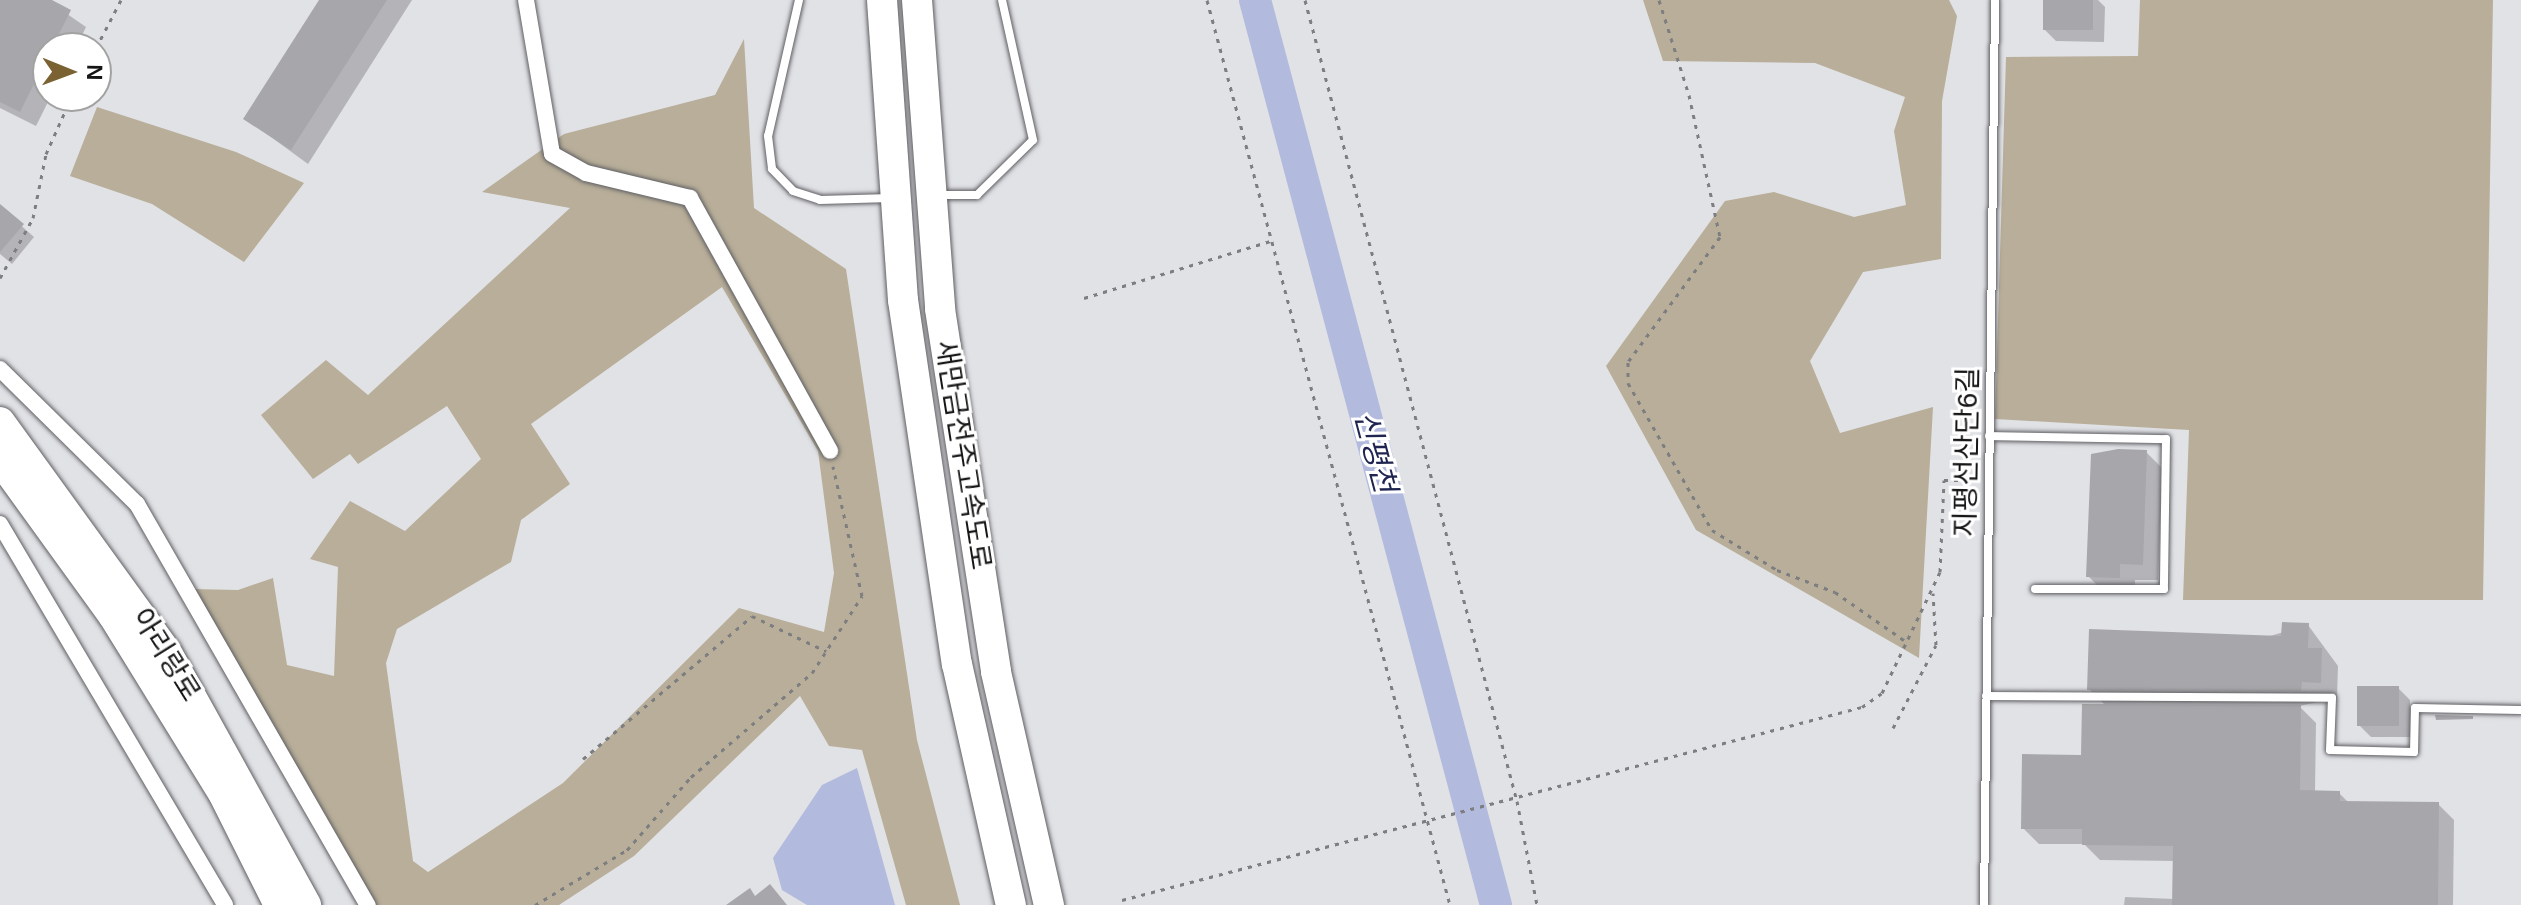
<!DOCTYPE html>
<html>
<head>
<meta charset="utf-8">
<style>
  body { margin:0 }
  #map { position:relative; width:2521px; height:905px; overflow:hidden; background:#e1e2e6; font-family:Arial,"Noto Sans KR",sans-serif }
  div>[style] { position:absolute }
  .green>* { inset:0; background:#b8ae99 }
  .water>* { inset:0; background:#b2badd }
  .shadow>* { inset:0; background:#0003 }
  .river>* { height:32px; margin:-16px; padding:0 16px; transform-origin:16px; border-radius:16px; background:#b2badd }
  .building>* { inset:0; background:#a7a7ab; transform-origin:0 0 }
  .path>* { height:3px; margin-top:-1.5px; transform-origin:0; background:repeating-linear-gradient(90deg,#7d7e80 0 4px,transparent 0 10px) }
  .roads { filter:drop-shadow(0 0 2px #5f5f63) drop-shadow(0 0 2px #5f5f63) }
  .lane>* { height:8px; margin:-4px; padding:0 4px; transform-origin:4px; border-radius:4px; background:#fff }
  .street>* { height:16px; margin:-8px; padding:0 8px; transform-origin:8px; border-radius:8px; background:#fff }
  .highway>* { height:30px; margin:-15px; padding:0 15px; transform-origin:15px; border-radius:15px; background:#fff }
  span { translate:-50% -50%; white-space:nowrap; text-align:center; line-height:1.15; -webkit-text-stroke:6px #fff; paint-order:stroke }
  .street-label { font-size:28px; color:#161617 }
  .water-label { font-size:30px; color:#1f2450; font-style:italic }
  .north { position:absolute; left:32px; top:32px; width:80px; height:80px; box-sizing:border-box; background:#fff; border:2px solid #a2a2a2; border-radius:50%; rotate:91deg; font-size:22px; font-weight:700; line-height:32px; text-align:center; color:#161617 }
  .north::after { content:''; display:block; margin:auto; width:28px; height:36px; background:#7a6233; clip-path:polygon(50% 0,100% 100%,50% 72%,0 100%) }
</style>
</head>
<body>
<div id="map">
  <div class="green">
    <i style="clip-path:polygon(1643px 0,1949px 0,1957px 16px,1942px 101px,1941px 259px,1863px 272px,1810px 361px,1840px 433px,1933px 407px,1919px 658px,1696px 530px,1606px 366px,1725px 201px,1774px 192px,1854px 217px,1906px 205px,1894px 131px,1905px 97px,1815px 63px,1663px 61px)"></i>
    <i style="clip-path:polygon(2140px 0,2493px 0,2483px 600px,2183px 600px,2189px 430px,1995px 419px,2006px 57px,2138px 56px)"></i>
    <i style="clip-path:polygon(evenodd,744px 39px,754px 208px,846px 269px,917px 740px,960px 905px,906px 905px,862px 750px,829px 746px,800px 696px,634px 856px,559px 905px,374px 905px,192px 589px,238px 590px,273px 578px,287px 665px,334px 676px,338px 567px,310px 559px,350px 501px,405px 531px,481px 459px,447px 406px,358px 464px,350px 454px,313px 479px,261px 415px,326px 360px,368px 395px,570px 208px,482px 192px,564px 134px,715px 95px,744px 39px,722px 287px,818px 451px,834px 573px,824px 632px,739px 608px,563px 783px,428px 872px,413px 861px,386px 663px,397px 629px,511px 562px,521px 520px,570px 484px,531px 424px,722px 287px)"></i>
    <i style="clip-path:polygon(97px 107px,236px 152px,304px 183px,244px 262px,152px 204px,70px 176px)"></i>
  </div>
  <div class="water">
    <i style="clip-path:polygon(857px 768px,895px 905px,807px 905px,782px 890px,773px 858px,822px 785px)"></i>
  </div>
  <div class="shadow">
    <i style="clip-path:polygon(0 0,47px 0,86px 27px,76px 48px,48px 48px,51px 96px,36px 126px,0 108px)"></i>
    <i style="clip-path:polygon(322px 0,412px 0,308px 164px,246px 119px)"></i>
    <i style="clip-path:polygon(2045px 0,2098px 0,2105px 7px,2104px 42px,2056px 41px,2044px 29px)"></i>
    <i style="clip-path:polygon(0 207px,34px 237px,12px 264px,0 254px)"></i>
    <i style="clip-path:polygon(2146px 452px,2162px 468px,2158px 580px,2135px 580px,2135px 593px,2104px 592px,2088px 576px)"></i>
    <i style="clip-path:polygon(2308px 625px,2338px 666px,2337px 698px,2299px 706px,2316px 723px,2315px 792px,2339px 793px,2349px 803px,2438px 804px,2454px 820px,2453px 905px,2124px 905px,2125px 897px,2175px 899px,2175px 861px,2100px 860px,2084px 844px,2039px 844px,2023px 828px,2083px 757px,2106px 706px,2089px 689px)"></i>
    <i style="clip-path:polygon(2398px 688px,2410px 700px,2410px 737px,2371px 737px,2359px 725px)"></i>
  </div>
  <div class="river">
    <i style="left:1255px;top:0;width:937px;rotate:75.09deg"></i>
  </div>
  <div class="building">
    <i style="clip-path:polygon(0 0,52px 0,71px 10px,20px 112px,0 102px)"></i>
    <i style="clip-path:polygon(319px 0,387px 0,291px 150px,243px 119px)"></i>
    <i style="left:2043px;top:0;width:50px;height:30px"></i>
    <i style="clip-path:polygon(0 204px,24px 224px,0 252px)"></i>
    <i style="clip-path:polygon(2118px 449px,2147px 450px,2143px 565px,2120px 564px,2120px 578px,2086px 577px,2091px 454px)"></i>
    <i style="clip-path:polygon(2282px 622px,2309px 623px,2308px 648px,2322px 648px,2321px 683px,2302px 682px,2301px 691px,2087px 690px,2089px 629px,2281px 636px)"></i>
    <i style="left:2357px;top:686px;width:42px;height:40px"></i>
    <i style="clip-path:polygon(2082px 704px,2301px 705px,2300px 790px,2340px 791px,2340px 801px,2439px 802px,2438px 905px,2172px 905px,2173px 846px,2082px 845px,2082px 829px,2021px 829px,2022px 754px,2081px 755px)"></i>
    <i style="clip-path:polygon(2435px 715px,2473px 716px,2473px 719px,2436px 720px)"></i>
    <i style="clip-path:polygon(770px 884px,787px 905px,726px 905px,750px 888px,755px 896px)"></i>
  </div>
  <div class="path">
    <i style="left:1207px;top:0;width:937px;rotate:74.97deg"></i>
    <i style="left:1305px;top:0;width:829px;rotate:75.18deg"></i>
    <i style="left:1517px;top:801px;width:106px;rotate:79.1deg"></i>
    <i style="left:1659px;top:0;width:100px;rotate:72.5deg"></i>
    <i style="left:1689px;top:95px;width:145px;rotate:77.7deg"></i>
    <i style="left:1720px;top:237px;width:155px;rotate:126.4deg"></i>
    <i style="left:1628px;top:362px;width:21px;rotate:90deg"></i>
    <i style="left:1628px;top:383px;width:169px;rotate:60.3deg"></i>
    <i style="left:1712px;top:530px;width:76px;rotate:31.6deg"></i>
    <i style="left:1777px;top:570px;width:62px;rotate:20.8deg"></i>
    <i style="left:1835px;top:592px;width:89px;rotate:34.9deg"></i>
    <i style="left:96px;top:48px;width:54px;rotate:-62.5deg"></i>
    <i style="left:0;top:278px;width:68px;rotate:-61.2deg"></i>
    <i style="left:33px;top:218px;width:65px;rotate:-78.5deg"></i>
    <i style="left:46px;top:154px;width:64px;rotate:-65.9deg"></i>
    <i style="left:1084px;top:298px;width:195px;rotate:-17deg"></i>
    <i style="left:1893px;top:728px;width:93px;rotate:-62.6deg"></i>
    <i style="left:1936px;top:645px;width:52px;rotate:-93.3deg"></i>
    <i style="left:583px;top:759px;width:221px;rotate:-40.2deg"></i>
    <i style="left:752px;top:616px;width:82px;rotate:25.3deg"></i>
    <i style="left:1122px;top:900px;width:765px;rotate:-14.62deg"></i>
    <i style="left:1862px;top:707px;width:24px;rotate:-35deg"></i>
    <i style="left:1882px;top:693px;width:134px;rotate:-64.4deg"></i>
    <i style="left:1940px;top:572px;width:92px;rotate:-87.5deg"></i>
    <i style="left:1944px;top:480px;width:33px"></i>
    <i style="left:535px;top:905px;width:107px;rotate:-30.9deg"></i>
    <i style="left:627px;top:850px;width:97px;rotate:-48.8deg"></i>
    <i style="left:691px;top:777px;width:160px;rotate:-40.7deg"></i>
    <i style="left:812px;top:673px;width:92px;rotate:-57deg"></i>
    <i style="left:862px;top:596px;width:133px;rotate:-102.6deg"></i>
  </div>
  <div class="roads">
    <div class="lane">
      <i style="left:799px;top:0;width:139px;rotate:102.8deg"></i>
      <i style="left:768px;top:136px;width:33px;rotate:83deg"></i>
      <i style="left:772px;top:169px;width:30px;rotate:46deg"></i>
      <i style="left:793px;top:191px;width:28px;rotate:18deg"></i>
      <i style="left:820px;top:200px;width:71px;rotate:-1.6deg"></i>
      <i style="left:936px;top:195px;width:41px"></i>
      <i style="left:977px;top:195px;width:78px;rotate:-44.5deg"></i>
      <i style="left:1033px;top:140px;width:143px;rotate:-102.5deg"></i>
      <i style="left:1989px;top:436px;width:177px;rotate:1deg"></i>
      <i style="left:2166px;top:439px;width:150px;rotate:90.8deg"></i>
      <i style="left:2164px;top:589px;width:129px;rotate:180deg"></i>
      <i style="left:1986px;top:696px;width:346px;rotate:0.3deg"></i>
      <i style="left:2332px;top:698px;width:52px;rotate:92.2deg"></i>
      <i style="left:2330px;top:750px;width:84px;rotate:1.4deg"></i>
      <i style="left:2414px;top:752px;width:44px;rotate:-88.7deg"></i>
      <i style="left:2415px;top:708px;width:106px;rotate:1.1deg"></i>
      <i style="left:1984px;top:905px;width:905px;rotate:-89.3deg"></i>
    </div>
    <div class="street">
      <i style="left:526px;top:0;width:156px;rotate:80.4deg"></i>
      <i style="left:552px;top:154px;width:39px;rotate:29deg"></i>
      <i style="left:586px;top:173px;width:107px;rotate:13.5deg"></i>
      <i style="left:690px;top:198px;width:289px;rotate:61deg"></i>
      <i style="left:0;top:369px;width:192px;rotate:44.6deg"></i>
      <i style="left:137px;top:504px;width:463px;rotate:60.1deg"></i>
      <i style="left:0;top:524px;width:442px;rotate:59.4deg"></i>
    </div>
    <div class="highway">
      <i style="left:882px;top:0;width:301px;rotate:86deg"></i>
      <i style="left:903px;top:300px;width:368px;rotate:81.6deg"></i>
      <i style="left:957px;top:664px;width:247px;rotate:77.4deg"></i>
      <i style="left:917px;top:0;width:310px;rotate:85.7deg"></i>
      <i style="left:940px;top:309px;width:367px;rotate:81.2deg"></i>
      <i style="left:996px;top:672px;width:239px;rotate:77.2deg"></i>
      <i style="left:0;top:422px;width:283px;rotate:54.1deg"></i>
      <i style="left:166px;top:651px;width:290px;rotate:61.1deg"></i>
      <i style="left:0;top:459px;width:193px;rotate:54.1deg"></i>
      <i style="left:113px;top:615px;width:211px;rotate:58.3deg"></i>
      <i style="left:224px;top:795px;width:123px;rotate:63.4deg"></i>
    </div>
  </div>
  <div class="street-label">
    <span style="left:1967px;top:452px;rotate:-89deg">지평선산단6길</span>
    <span style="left:963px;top:455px;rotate:81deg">새만금전주고속도로</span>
    <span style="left:166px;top:655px;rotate:58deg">아리랑로</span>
  </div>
  <div class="water-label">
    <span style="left:1375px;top:452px;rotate:75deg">신평천</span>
  </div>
  <div class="north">N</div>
</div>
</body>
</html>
